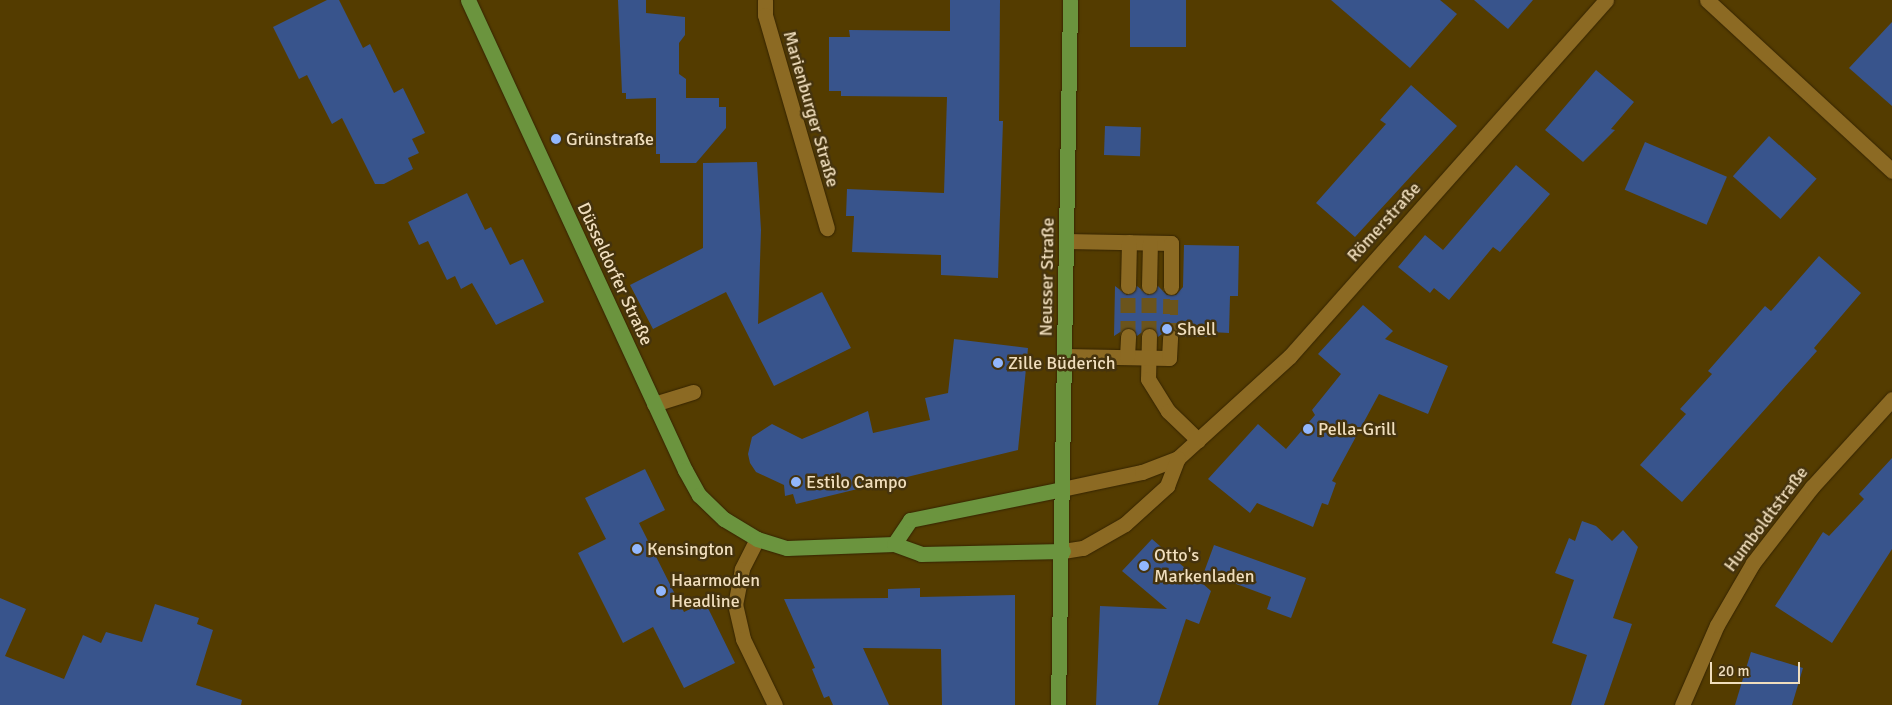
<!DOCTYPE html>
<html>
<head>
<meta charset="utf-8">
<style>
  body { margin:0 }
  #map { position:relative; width:1892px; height:705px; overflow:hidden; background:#543c00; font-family:Signika,sans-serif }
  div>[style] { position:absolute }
  .building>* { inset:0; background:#38548c; transform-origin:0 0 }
  .minor-tunnel>* { height:15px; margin-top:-7.5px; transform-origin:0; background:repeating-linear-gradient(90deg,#6b541c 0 15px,transparent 0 23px) }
  .roads { filter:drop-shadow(0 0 1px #352400) drop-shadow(0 0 1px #352400) }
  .minor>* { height:15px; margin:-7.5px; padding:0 7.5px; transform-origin:7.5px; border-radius:7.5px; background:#8c6a23 }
  .major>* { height:15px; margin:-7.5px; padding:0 7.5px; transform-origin:7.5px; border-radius:7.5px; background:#6b943e }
  .dots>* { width:14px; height:14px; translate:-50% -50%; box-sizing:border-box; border:2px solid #45330d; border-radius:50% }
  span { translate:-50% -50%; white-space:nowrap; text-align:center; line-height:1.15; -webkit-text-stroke:5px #45330d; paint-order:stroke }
  .street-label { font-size:18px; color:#f0debd }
  .poi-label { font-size:18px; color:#f0debd }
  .left { translate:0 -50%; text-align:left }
  .scale { position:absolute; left:1710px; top:662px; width:90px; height:22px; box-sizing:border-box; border:2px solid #f0debd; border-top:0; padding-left:6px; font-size:15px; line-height:18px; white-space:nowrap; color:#f0debd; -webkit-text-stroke:4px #45330d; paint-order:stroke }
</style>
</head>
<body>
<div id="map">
  <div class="building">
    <i style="clip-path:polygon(327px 0,339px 0,363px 48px,370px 44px,394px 93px,403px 88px,425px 133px,412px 139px,419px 153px,408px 158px,413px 169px,384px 184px,375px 184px,342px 118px,332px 124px,307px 75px,299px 79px,273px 27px)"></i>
    <i style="clip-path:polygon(618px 0,646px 0,646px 13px,685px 17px,685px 35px,679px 43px,679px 74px,686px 79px,686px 98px,719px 98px,719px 107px,726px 107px,726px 128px,696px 163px,660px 163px,660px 154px,656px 154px,656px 98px,626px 99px,626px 93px,622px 93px)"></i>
    <i style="clip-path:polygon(950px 0,1000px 0,999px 121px,1003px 121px,998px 278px,941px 275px,941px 255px,852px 252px,854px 216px,846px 216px,847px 189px,944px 193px,947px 97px,841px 96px,841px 91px,829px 91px,829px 37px,850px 37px,849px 30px,950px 31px)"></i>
    <i style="left:1130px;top:0;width:56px;height:47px"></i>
    <i style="clip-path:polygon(1331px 0,1440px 0,1457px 14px,1410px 68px)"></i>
    <i style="clip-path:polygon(1474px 0,1533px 0,1508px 29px)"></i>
    <i style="clip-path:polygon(1892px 22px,1892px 106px,1849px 68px)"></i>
    <i style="clip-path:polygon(1596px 70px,1634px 102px,1611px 129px,1615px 130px,1583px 162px,1545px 130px)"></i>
    <i style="clip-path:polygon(1411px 85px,1457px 126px,1355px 237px,1316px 203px,1386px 124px,1380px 120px)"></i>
    <i style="left:1105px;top:126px;width:36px;height:29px;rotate:2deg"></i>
    <i style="left:1769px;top:136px;width:64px;height:54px;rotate:42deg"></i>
    <i style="left:1645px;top:142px;width:89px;height:52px;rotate:23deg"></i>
    <i style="clip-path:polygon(757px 162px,761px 230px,758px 324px,822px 292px,851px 348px,774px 386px,726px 292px,653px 329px,630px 285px,703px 248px,703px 163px)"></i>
    <i style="clip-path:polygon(1516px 165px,1550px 194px,1500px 252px,1493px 247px,1449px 300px,1434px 288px,1430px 293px,1398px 267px,1425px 235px,1443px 250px)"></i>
    <i style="clip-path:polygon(467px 193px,485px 230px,491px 227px,510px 265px,523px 259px,544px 302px,496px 325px,472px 283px,461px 289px,455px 276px,447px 280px,428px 241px,419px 245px,408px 222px)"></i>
    <i style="clip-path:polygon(1184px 245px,1239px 246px,1238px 296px,1230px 296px,1229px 333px,1211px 332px,1211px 337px,1179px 337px,1170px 328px,1158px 337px,1149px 327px,1137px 336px,1128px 327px,1114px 336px,1115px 286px,1127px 295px,1137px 286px,1148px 295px,1158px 286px,1167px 295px,1176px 295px,1183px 287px)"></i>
    <i style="clip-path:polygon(1819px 256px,1861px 293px,1814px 348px,1817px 351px,1682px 502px,1640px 465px,1686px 414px,1680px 409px,1712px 374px,1708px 371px,1765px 306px,1771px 311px)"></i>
    <i style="clip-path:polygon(1363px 305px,1393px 331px,1385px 339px,1448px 366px,1428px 414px,1379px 394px,1332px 481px,1336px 483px,1328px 505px,1322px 503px,1313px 527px,1257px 503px,1250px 513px,1208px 479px,1258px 424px,1286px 449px,1315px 415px,1312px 410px,1341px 374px,1318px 354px)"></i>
    <i style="clip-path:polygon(954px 339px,1028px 348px,1018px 450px,796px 504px,793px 494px,785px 496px,784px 485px,756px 472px,750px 463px,748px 454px,752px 437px,772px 424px,802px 439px,868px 411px,873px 433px,930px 420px,925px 398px,948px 393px)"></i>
    <i style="clip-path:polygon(1892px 458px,1892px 549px,1832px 643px,1775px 606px,1823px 532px,1829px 536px,1864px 499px,1859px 494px)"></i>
    <i style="clip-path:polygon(645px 469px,665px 510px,639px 523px,684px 612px,705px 602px,735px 663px,684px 688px,653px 627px,623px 643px,578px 553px,606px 539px,585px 498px)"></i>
    <i style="clip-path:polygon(1582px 521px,1596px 526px,1612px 541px,1623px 530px,1638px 547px,1613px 618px,1632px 624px,1604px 705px,1571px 705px,1587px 655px,1552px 643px,1574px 580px,1555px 573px,1569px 538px,1575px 541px)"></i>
    <i style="clip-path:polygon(1152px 539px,1211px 591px,1199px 624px,1186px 619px,1158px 705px,1096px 705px,1100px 606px,1167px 609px,1122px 571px)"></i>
    <i style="clip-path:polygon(1214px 545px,1306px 578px,1291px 618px,1267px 609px,1271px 597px,1204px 572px)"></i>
    <i style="clip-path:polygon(920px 588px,920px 597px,1015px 595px,1015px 705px,942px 705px,941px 649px,863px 648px,889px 705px,833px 705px,829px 696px,824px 698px,812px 669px,815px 668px,784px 599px,888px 598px,888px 589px)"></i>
    <i style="clip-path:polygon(0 598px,26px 609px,5px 656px,64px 679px,83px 635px,101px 643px,106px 632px,142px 642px,155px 604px,199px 618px,197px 624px,213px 630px,196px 685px,242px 700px,241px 705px,0 705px)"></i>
    <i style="clip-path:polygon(1751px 652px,1803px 668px,1792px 705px,1735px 705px)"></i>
  </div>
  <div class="minor-tunnel">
    <i style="left:1128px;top:336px;width:50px;rotate:-90deg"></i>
    <i style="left:1149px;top:336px;width:50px;rotate:-90deg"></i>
    <i style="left:1170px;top:337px;width:50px;rotate:-88.9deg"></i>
  </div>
  <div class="roads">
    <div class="minor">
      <i style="left:765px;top:0;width:15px;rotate:90deg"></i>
      <i style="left:765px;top:15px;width:222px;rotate:73.8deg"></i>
      <i style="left:1707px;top:0;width:252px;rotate:42.7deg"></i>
      <i style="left:1066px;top:241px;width:105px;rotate:1.1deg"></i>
      <i style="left:1171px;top:243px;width:44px;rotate:90deg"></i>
      <i style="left:1128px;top:286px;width:44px;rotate:-88.7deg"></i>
      <i style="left:1149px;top:286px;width:43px;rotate:-88.7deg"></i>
      <i style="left:1149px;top:336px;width:43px;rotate:91.3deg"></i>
      <i style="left:1148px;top:379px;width:38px;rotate:58deg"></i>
      <i style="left:1168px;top:411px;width:42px;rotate:44deg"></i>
      <i style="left:1065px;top:356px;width:104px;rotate:1.1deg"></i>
      <i style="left:1169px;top:358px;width:21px;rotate:-87deg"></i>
      <i style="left:1127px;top:357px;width:21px;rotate:-87deg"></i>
      <i style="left:654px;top:404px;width:41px;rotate:-17.1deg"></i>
      <i style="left:1062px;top:489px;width:82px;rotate:-12deg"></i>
      <i style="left:1142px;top:472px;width:39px;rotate:-21deg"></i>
      <i style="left:1178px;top:458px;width:151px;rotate:-42.3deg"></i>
      <i style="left:1290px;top:356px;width:476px;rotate:-48.4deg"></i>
      <i style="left:757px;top:539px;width:34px;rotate:117deg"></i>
      <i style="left:742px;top:569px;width:36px;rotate:101deg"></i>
      <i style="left:735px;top:604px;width:36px;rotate:77deg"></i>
      <i style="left:743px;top:639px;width:73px;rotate:64.1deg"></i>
      <i style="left:1063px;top:551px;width:20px;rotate:-9deg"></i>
      <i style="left:1083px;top:548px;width:48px;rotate:-29.7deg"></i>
      <i style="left:1125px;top:524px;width:57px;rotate:-42.1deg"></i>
      <i style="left:1167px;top:486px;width:30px;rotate:-69deg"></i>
      <i style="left:1682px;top:705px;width:87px;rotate:-66.4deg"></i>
      <i style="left:1717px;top:625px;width:72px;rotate:-59.9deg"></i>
      <i style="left:1753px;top:563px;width:96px;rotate:-52.2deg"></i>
      <i style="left:1812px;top:487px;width:119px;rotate:-47.7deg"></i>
    </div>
    <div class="major">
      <i style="left:468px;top:0;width:518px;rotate:65.22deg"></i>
      <i style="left:685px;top:470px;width:29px;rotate:61deg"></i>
      <i style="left:699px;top:495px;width:35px;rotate:44deg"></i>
      <i style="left:724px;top:519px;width:39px;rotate:31deg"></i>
      <i style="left:757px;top:539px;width:31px;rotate:17deg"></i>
      <i style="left:787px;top:548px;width:107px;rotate:-2.1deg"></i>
      <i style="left:894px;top:544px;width:29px;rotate:20deg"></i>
      <i style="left:921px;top:554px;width:142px;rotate:-1.2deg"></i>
      <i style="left:894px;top:544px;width:29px;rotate:-56deg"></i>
      <i style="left:910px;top:520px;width:155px;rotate:-11.5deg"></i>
      <i style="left:1058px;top:705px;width:705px;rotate:-89.02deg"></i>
    </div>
  </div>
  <div class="dots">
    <i style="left:556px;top:139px;background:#92b7fd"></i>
    <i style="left:1167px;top:329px;background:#92b7fd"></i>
    <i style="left:998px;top:363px;background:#92b7fd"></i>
    <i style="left:1308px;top:429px;background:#92b7fd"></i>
    <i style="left:796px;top:482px;background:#92b7fd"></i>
    <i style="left:637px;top:549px;background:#92b7fd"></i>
    <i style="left:1144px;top:566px;background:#92b7fd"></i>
    <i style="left:661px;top:591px;background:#92b7fd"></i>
  </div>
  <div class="street-label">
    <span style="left:811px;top:109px;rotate:74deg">Marienburger Straße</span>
    <span style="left:1384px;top:222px;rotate:-48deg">Römerstraße</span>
    <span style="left:615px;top:274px;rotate:65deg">Düsseldorfer Straße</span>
    <span style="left:1047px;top:277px;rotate:-89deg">Neusser Straße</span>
    <span style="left:1766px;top:519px;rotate:-53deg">Humboldtstraße</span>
  </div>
  <div class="poi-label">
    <span class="left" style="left:566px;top:139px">Grünstraße</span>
    <span class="left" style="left:1177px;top:329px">Shell</span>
    <span class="left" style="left:1008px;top:363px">Zille Büderich</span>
    <span class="left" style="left:1318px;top:429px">Pella-Grill</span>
    <span class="left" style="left:806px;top:482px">Estilo Campo</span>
    <span class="left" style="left:647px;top:549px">Kensington</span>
    <span class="left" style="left:1154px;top:566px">Otto's<br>Markenladen</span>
    <span class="left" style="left:671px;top:591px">Haarmoden<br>Headline</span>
  </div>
  <div class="scale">20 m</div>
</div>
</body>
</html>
